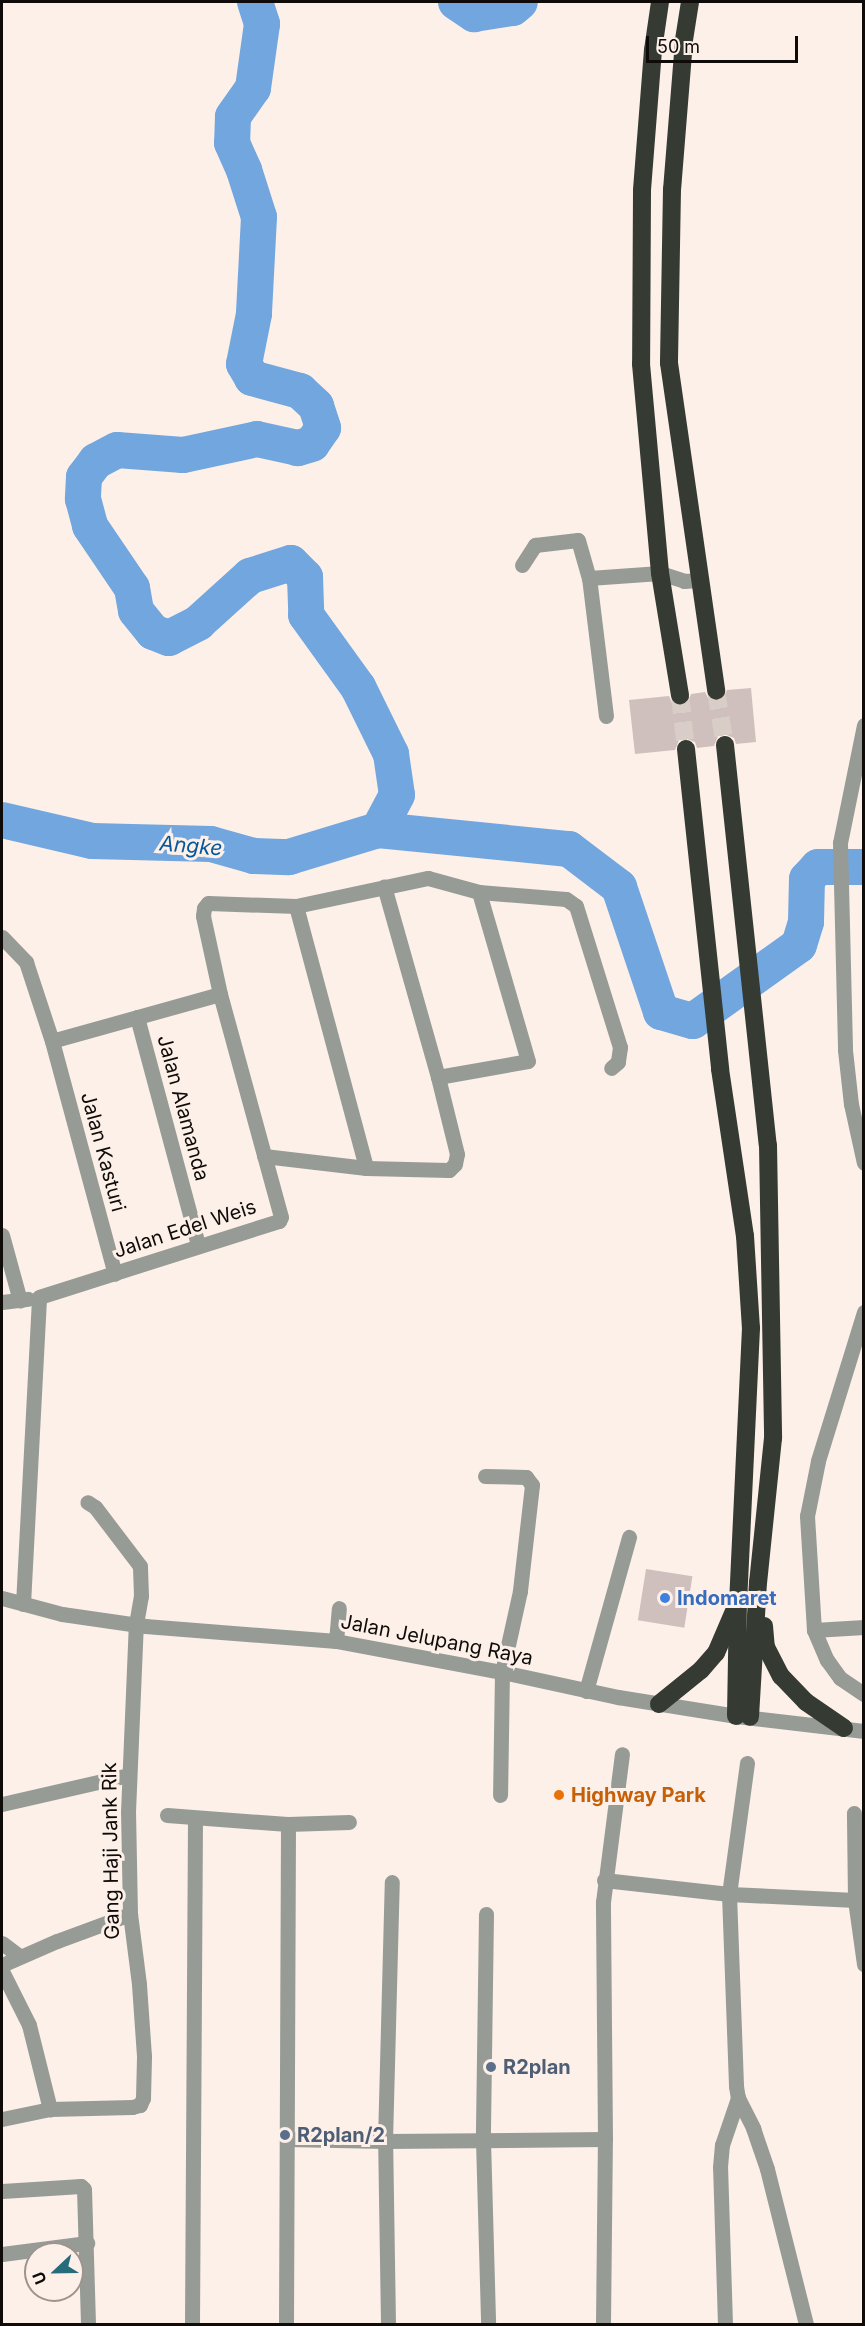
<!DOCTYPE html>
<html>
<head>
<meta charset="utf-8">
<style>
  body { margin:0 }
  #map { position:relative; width:865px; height:2326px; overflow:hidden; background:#fdf0e9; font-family:Inter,sans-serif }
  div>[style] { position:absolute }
  .river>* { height:36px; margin:-18px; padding:0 18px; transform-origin:18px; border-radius:18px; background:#72a6df }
  .building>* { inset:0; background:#cfc0be; transform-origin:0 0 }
  .highway-tunnel>* { height:18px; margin-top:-9px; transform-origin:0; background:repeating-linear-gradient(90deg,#d9cec7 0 18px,transparent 0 27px) }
  .minor>* { height:15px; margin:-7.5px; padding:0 7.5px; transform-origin:7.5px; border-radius:7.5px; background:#979b96 }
  .highway>* { height:18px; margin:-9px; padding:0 9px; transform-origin:9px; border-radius:9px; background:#353b32 }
  .dots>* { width:16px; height:16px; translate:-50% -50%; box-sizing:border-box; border:3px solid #fdf0e9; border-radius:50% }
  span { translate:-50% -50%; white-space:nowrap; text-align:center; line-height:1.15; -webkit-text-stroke:6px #fdf0e9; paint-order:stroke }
  .street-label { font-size:20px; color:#0f0b09 }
  .shop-label { font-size:20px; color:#366cbe; font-weight:700 }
  .left { translate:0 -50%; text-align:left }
  .food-label { font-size:20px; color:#c56008; font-weight:700 }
  .service-label { font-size:20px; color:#4e5e75; font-weight:700 }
  .water-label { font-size:21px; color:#03579c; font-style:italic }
  .frame { position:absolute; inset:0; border:3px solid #0f0b09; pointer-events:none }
  .north { position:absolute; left:24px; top:2242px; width:60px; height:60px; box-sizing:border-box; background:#fdf0e9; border:2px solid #9e948f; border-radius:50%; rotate:248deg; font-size:16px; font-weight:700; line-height:24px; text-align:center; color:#0f0b09 }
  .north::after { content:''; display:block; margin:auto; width:21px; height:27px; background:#266c7b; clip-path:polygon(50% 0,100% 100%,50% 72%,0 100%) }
  .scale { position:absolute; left:646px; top:36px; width:152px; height:27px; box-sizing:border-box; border:3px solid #0f0b09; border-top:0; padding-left:8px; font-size:18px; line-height:21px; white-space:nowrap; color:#0f0b09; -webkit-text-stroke:4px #fdf0e9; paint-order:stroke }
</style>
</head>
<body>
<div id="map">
  <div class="river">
    <i style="left:255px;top:2px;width:23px;rotate:72deg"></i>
    <i style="left:262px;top:24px;width:65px;rotate:98deg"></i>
    <i style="left:253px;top:88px;width:35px;rotate:125deg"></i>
    <i style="left:233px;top:117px;width:26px;rotate:92deg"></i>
    <i style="left:232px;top:143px;width:30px;rotate:66deg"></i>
    <i style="left:244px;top:170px;width:49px;rotate:72.3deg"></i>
    <i style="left:259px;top:217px;width:97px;rotate:93deg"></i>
    <i style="left:254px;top:314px;width:51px;rotate:101.3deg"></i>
    <i style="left:244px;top:364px;width:16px;rotate:60deg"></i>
    <i style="left:252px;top:378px;width:50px;rotate:15.2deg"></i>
    <i style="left:300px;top:391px;width:22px;rotate:43deg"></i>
    <i style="left:316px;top:406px;width:23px;rotate:72deg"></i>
    <i style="left:323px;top:428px;width:19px;rotate:125deg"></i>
    <i style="left:312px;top:444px;width:15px;rotate:164deg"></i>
    <i style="left:298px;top:448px;width:42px;rotate:-167.6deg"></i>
    <i style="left:257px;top:439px;width:76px;rotate:167.8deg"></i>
    <i style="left:183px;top:455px;width:66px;rotate:-175.7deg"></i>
    <i style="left:117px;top:450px;width:24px;rotate:152deg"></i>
    <i style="left:96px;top:461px;width:20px;rotate:127deg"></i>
    <i style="left:84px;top:477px;width:22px;rotate:93deg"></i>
    <i style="left:83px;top:499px;width:28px;rotate:75deg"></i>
    <i style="left:90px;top:526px;width:75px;rotate:55.9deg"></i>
    <i style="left:132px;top:588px;width:23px;rotate:80deg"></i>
    <i style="left:136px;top:611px;width:27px;rotate:51deg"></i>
    <i style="left:153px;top:632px;width:17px;rotate:21deg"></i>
    <i style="left:169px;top:638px;width:33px;rotate:-27deg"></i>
    <i style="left:198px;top:623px;width:70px;rotate:-42.1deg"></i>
    <i style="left:250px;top:576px;width:43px;rotate:-17.6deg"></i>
    <i style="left:291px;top:563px;width:20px;rotate:45deg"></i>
    <i style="left:305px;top:577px;width:38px;rotate:88deg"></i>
    <i style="left:306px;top:615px;width:89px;rotate:54.2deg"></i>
    <i style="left:358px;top:687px;width:75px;rotate:63.8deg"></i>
    <i style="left:391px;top:754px;width:41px;rotate:81.7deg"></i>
    <i style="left:397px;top:795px;width:40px;rotate:118deg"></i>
    <i style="left:456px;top:2px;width:22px;rotate:34deg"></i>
    <i style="left:474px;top:14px;width:39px;rotate:-9deg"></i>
    <i style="left:513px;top:8px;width:9px;rotate:-41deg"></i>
    <i style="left:2px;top:820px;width:92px;rotate:13.1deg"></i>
    <i style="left:92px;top:841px;width:119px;rotate:1.4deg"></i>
    <i style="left:211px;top:844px;width:45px;rotate:15.6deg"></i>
    <i style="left:254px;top:856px;width:35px;rotate:2deg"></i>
    <i style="left:289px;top:857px;width:93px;rotate:-16.9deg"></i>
    <i style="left:378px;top:830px;width:192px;rotate:5.7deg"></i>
    <i style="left:569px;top:849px;width:63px;rotate:37.2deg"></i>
    <i style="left:619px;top:887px;width:132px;rotate:71.4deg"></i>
    <i style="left:661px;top:1012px;width:33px;rotate:16deg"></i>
    <i style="left:693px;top:1021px;width:130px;rotate:-35.6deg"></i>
    <i style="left:799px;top:945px;width:24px;rotate:-73deg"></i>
    <i style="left:806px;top:922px;width:43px;rotate:-88.7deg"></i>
    <i style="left:807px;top:879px;width:16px;rotate:-47deg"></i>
    <i style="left:818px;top:867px;width:46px"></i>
  </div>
  <div class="building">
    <i style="clip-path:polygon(751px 688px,756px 742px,736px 744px,734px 738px,724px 734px,718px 736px,714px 746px,697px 748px,695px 742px,685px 738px,679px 740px,675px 750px,635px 754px,629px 700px,669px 696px,672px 703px,681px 706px,688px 703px,691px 694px,705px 692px,708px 698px,717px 702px,723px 699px,727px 690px)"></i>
    <i style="left:646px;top:1569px;width:47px;height:52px;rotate:9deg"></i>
  </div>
  <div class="highway-tunnel">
    <i style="left:716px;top:691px;width:55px;rotate:80.5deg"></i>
    <i style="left:680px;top:695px;width:54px;rotate:83.7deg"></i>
  </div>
  <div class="minor">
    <i style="left:522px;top:565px;width:24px;rotate:-57deg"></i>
    <i style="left:535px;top:545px;width:43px;rotate:-6.6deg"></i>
    <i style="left:578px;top:540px;width:40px;rotate:74deg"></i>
    <i style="left:606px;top:716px;width:139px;rotate:-97deg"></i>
    <i style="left:589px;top:578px;width:71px;rotate:-4deg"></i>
    <i style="left:660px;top:573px;width:25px;rotate:18deg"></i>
    <i style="left:684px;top:581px;width:16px;rotate:-4deg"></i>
    <i style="left:864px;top:725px;width:120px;rotate:101.5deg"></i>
    <i style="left:840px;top:843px;width:207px;rotate:88.6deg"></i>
    <i style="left:845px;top:1050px;width:54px;rotate:83.7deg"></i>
    <i style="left:851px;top:1104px;width:60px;rotate:77.6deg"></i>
    <i style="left:296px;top:906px;width:271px;rotate:75deg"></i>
    <i style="left:2px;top:937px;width:35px;rotate:46deg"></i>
    <i style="left:26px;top:962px;width:83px;rotate:71.8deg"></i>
    <i style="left:52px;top:1041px;width:241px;rotate:74.9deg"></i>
    <i style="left:220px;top:994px;width:80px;rotate:-102.3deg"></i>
    <i style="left:203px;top:916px;width:8px;rotate:-83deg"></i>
    <i style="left:204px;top:908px;width:6px;rotate:-51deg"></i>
    <i style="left:208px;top:903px;width:88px;rotate:2deg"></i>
    <i style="left:296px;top:906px;width:135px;rotate:-12deg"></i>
    <i style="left:428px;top:878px;width:53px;rotate:15.4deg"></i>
    <i style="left:479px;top:892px;width:87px;rotate:4.6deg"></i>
    <i style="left:566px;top:899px;width:12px;rotate:35deg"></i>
    <i style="left:576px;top:906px;width:148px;rotate:72.7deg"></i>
    <i style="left:620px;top:1047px;width:15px;rotate:98deg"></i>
    <i style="left:618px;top:1062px;width:9px;rotate:139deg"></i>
    <i style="left:137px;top:1017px;width:236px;rotate:75deg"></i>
    <i style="left:438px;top:1077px;width:91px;rotate:-10.1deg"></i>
    <i style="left:528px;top:1061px;width:176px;rotate:-106.2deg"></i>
    <i style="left:264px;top:1156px;width:103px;rotate:6.7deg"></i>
    <i style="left:366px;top:1168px;width:83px;rotate:1.4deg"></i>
    <i style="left:449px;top:1170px;width:8px;rotate:-45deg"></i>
    <i style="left:455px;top:1164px;width:10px;rotate:-79deg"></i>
    <i style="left:457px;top:1154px;width:79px;rotate:-103.9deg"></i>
    <i style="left:438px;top:1077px;width:198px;rotate:-105.8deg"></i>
    <i style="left:2px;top:1235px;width:68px;rotate:74.7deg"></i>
    <i style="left:2px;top:1302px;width:26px;rotate:-7deg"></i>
    <i style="left:864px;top:1312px;width:156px;rotate:107.2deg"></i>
    <i style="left:818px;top:1461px;width:56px;rotate:101.3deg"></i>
    <i style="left:807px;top:1516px;width:114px;rotate:86.5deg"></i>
    <i style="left:814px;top:1630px;width:33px;rotate:67deg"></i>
    <i style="left:827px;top:1660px;width:22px;rotate:54deg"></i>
    <i style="left:840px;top:1678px;width:29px;rotate:34deg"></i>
    <i style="left:485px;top:1476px;width:41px;rotate:1.4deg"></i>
    <i style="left:526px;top:1477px;width:10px;rotate:53deg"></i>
    <i style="left:532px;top:1485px;width:107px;rotate:96.5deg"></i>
    <i style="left:520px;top:1591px;width:83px;rotate:102.5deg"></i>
    <i style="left:502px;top:1672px;width:123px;rotate:90.9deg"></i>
    <i style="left:2px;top:1598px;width:62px;rotate:14.9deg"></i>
    <i style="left:62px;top:1614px;width:84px;rotate:8.2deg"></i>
    <i style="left:145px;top:1626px;width:192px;rotate:4.5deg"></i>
    <i style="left:336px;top:1641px;width:169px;rotate:10.6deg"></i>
    <i style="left:502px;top:1672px;width:119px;rotate:12.2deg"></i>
    <i style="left:618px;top:1697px;width:120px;rotate:9.1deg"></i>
    <i style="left:736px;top:1716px;width:129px;rotate:6.7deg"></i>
    <i style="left:23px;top:1604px;width:307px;rotate:-87deg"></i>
    <i style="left:39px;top:1297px;width:252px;rotate:-17.6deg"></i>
    <i style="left:279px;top:1221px;width:4px;rotate:-63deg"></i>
    <i style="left:281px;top:1217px;width:231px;rotate:-105.3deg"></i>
    <i style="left:220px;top:994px;width:174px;rotate:164.4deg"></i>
    <i style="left:814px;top:1630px;width:50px;rotate:-3.4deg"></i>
    <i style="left:336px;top:1641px;width:33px;rotate:-85deg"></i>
    <i style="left:586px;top:1691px;width:160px;rotate:-74.4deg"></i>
    <i style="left:747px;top:1763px;width:132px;rotate:97.8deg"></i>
    <i style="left:729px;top:1894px;width:192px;rotate:87.9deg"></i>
    <i style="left:736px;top:2086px;width:12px;rotate:81deg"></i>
    <i style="left:738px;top:2098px;width:34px;rotate:63deg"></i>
    <i style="left:753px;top:2128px;width:43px;rotate:71.1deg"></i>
    <i style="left:767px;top:2169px;width:160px;rotate:75.9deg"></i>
    <i style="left:2px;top:1804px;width:130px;rotate:-12.9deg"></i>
    <i style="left:167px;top:1815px;width:121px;rotate:4.3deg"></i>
    <i style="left:288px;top:1824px;width:61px;rotate:-1.9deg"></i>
    <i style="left:604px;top:1880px;width:126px;rotate:6.4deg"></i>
    <i style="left:729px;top:1894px;width:126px;rotate:2.7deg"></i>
    <i style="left:855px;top:1900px;width:87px;rotate:-90.7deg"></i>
    <i style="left:855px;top:1900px;width:65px;rotate:82deg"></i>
    <i style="left:486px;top:1914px;width:226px;rotate:90.8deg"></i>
    <i style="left:483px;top:2140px;width:184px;rotate:88.4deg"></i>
    <i style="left:2px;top:1943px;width:21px;rotate:37deg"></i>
    <i style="left:2px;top:1965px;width:60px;rotate:-23.6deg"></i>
    <i style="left:57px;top:1941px;width:78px;rotate:-20.3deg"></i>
    <i style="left:2px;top:1971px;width:60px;rotate:63.4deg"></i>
    <i style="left:29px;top:2025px;width:87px;rotate:76deg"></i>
    <i style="left:2px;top:2119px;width:49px;rotate:-11.8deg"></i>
    <i style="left:50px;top:2109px;width:82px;rotate:-1.4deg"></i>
    <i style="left:132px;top:2107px;width:8px;rotate:-14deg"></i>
    <i style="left:140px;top:2105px;width:8px;rotate:-67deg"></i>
    <i style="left:143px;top:2098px;width:42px;rotate:-88.6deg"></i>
    <i style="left:144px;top:2056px;width:72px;rotate:-94deg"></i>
    <i style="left:139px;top:1984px;width:71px;rotate:-97.3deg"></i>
    <i style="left:130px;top:1914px;width:102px;rotate:-91.1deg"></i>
    <i style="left:128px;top:1812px;width:188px;rotate:-87.6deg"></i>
    <i style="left:136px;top:1624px;width:28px;rotate:-80deg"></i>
    <i style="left:141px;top:1596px;width:30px;rotate:-92deg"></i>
    <i style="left:140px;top:1566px;width:74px;rotate:-127.3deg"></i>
    <i style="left:95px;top:1507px;width:9px;rotate:-148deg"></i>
    <i style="left:287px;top:2139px;width:98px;rotate:1.2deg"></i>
    <i style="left:385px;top:2141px;width:220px;rotate:-0.5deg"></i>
    <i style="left:2px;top:2191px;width:79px;rotate:-3.6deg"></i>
    <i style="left:81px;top:2186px;width:4px;rotate:45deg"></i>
    <i style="left:84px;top:2189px;width:135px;rotate:88.3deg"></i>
    <i style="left:2px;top:2254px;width:86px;rotate:-7.4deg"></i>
    <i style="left:192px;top:2324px;width:506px;rotate:-89.66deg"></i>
    <i style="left:286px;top:2324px;width:500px;rotate:-89.77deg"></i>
    <i style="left:388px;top:2324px;width:183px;rotate:-90.9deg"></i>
    <i style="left:385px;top:2141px;width:259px;rotate:-88.5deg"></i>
    <i style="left:603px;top:2324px;width:185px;rotate:-89.4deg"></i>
    <i style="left:605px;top:2139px;width:237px;rotate:-90.5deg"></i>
    <i style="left:603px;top:1902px;width:149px;rotate:-82.7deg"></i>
    <i style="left:725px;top:2324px;width:157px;rotate:-91.8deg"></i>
    <i style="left:720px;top:2167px;width:22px;rotate:-85deg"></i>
    <i style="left:722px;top:2145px;width:50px;rotate:-71.2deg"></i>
  </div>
  <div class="highway">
    <i style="left:660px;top:2px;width:49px;rotate:98.3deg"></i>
    <i style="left:653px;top:50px;width:141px;rotate:94.5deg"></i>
    <i style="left:642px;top:191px;width:173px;rotate:90.3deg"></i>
    <i style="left:641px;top:364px;width:210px;rotate:84.8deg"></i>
    <i style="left:660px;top:573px;width:124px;rotate:80.7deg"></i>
    <i style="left:690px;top:2px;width:39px;rotate:99deg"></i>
    <i style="left:684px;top:41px;width:148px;rotate:94.6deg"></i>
    <i style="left:672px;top:189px;width:174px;rotate:91deg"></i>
    <i style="left:669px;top:363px;width:331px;rotate:81.8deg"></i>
    <i style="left:725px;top:745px;width:402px;rotate:83.9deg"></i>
    <i style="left:768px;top:1145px;width:293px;rotate:89deg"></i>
    <i style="left:773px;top:1438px;width:145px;rotate:95.9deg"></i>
    <i style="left:758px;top:1582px;width:135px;rotate:93.4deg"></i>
    <i style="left:686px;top:749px;width:322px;rotate:83.9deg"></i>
    <i style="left:720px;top:1069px;width:169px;rotate:81.5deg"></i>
    <i style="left:745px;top:1236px;width:92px;rotate:86.3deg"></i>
    <i style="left:751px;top:1328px;width:273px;rotate:92.7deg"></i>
    <i style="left:738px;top:1601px;width:115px;rotate:91deg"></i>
    <i style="left:764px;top:1626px;width:21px;rotate:85deg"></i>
    <i style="left:766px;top:1647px;width:33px;rotate:63deg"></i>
    <i style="left:781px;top:1676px;width:36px;rotate:46deg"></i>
    <i style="left:806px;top:1702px;width:46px;rotate:34.4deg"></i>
    <i style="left:659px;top:1704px;width:54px;rotate:-39deg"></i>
    <i style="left:701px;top:1670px;width:23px;rotate:-49deg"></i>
    <i style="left:716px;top:1653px;width:46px;rotate:-66.8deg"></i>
  </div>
  <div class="dots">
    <i style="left:665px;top:1598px;background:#3f7fe0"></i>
    <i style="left:559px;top:1795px;background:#e8710a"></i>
    <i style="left:491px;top:2067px;background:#5c6f8a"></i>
    <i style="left:285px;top:2135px;background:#5c6f8a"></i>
  </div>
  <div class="street-label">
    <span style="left:183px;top:1108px;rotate:75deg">Jalan Alamanda</span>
    <span style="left:103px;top:1152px;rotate:75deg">Jalan Kasturi</span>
    <span style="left:185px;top:1229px;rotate:-18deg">Jalan Edel Weis</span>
    <span style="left:437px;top:1640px;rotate:11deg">Jalan Jelupang Raya</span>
    <span style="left:111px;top:1851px;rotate:-91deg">Gang Haji Jank Rik</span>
  </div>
  <div class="shop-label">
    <span class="left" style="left:677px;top:1598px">Indomaret</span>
  </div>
  <div class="food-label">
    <span class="left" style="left:571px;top:1795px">Highway Park</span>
  </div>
  <div class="service-label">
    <span class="left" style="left:503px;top:2067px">R2plan</span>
    <span class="left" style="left:297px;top:2135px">R2plan/2</span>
  </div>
  <div class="water-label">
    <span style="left:191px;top:846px;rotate:5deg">Angke</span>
  </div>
  <div class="frame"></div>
  <div class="north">U</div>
  <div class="scale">50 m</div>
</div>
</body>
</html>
